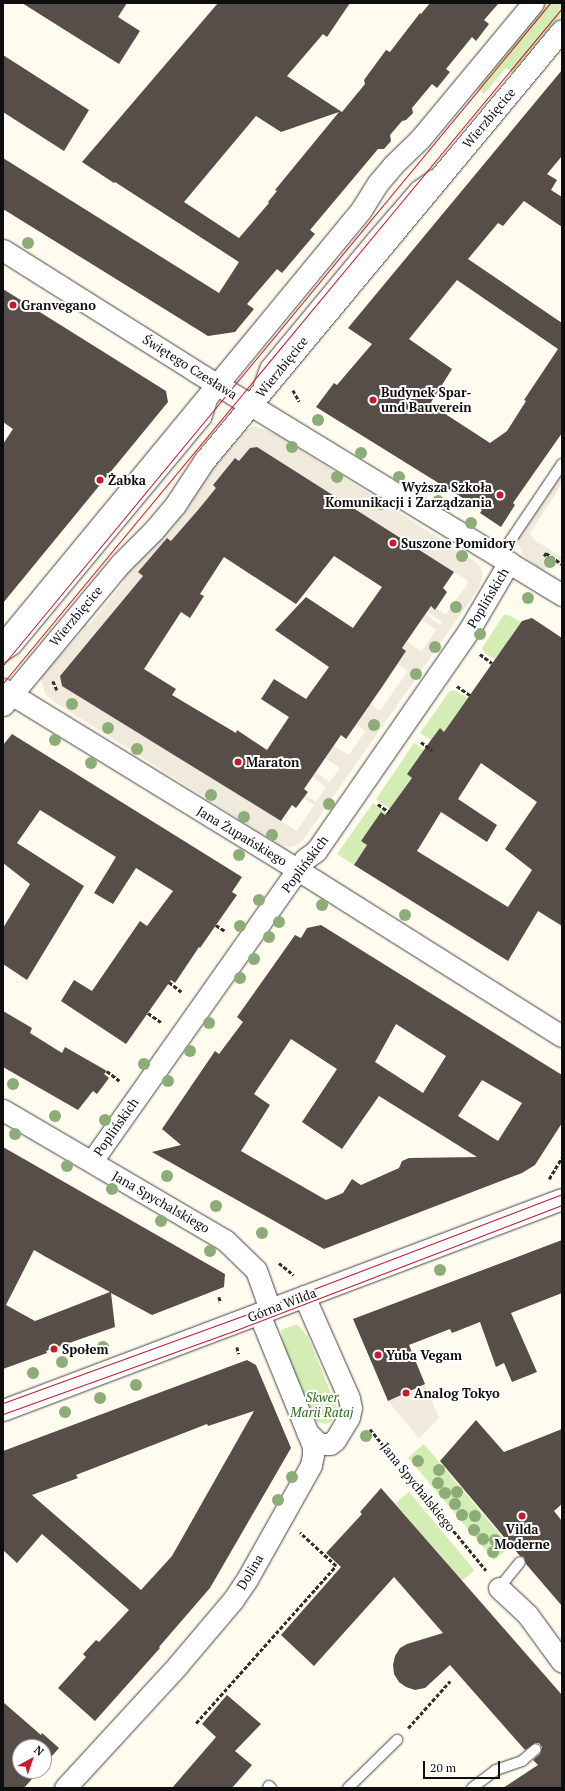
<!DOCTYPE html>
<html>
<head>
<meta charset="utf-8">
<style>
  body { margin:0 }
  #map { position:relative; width:565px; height:1791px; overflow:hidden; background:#fffbee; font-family:"PT Serif",serif }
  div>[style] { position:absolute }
  .green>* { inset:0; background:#d4edb4; transform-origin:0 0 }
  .plaza>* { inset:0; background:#f0eadc }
  .building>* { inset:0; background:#574e49 }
  .path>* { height:2.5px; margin-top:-1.25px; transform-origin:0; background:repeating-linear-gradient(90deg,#303030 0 4px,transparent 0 6px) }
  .roads { filter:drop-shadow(0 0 1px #414141) drop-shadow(0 0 1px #414141) }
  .service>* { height:10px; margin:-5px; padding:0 5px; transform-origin:5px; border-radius:5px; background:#fff }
  .minor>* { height:21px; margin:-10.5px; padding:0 10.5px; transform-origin:10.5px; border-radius:10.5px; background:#fff }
  .tram>* { height:1px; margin:-0.5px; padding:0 0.5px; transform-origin:0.5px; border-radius:0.5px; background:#c91a2a }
  .trees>* { width:12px; height:12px; margin:-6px; border-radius:50%; background:#8cac78 }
  .dots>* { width:11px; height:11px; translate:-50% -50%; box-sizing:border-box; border:2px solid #fff; border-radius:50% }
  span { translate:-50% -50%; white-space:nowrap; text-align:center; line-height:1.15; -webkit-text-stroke:4px #fff; paint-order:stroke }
  .street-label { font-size:13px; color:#0e0e0e }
  .poi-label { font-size:13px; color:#0e0e0e; font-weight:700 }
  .left { translate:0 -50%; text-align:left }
  .right { translate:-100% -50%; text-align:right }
  .park-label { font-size:13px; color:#2d6b18; font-style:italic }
  .frame { position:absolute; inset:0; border:4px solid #0e0e0e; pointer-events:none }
  .north { position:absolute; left:12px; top:1739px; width:40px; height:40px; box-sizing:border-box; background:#fff; border:1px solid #9f9f9f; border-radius:50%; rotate:40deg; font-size:11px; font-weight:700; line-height:16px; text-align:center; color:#0e0e0e }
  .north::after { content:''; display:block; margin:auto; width:14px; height:18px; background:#c91a2a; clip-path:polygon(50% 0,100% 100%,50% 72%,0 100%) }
  .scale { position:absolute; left:423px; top:1761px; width:77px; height:18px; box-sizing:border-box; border:2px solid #0e0e0e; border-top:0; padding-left:5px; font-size:12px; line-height:14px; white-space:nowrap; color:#0e0e0e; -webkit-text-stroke:3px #fff; paint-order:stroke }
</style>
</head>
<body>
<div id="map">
  <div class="green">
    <i style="clip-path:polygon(546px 3px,562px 3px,562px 14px,513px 73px,506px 68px,484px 94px,476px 87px)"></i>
    <i style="clip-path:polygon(506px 614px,521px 622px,495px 659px,485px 653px,482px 648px,503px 616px)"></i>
    <i style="clip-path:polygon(454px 690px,468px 698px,444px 732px,440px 729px,431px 740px,420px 733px,449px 692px)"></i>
    <i style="left:414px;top:743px;width:18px;height:68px;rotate:34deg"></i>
    <i style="clip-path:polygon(373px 803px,388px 814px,386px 816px,381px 812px,361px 841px,367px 845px,354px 865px,337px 854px)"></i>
    <i style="clip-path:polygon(297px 1324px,308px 1337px,337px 1408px,338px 1412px,331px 1422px,326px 1424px,317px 1422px,313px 1417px,307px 1402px,310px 1401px,303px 1395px,284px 1347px,281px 1330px)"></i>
    <i style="left:424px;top:1444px;width:134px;height:21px;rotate:50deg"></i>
    <i style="left:409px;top:1492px;width:102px;height:18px;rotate:50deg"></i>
  </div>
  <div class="plaza">
    <i style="clip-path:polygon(evenodd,255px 426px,279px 436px,475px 561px,480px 566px,483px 574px,479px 588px,305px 837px,300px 843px,291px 847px,283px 846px,274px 841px,53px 701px,45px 694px,41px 678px,42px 671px,76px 626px,89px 625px,124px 582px,123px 570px,240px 431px,255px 426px,235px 458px,360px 513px,467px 580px,468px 583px,447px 613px,445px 614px,431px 606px,427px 611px,442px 622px,440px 625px,425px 614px,422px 620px,436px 630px,422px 651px,420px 651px,407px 641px,402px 648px,406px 651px,397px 664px,408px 671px,381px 709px,379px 710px,366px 700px,352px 720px,365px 731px,349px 755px,334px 746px,325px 758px,340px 768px,330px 782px,315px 772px,312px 777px,326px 787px,316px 802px,306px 795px,303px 798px,314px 805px,297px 831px,63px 686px,60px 676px,143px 576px,138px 572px,167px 538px,172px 541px,217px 488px,213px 484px,235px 458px,255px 426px,77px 628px,84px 629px,65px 651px,58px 651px,77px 628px)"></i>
    <i style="clip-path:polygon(562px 473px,562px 484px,530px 533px,533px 539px,562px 557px,562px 568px,554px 563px,542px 571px,523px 555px,519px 545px,519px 537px)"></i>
    <i style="clip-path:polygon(425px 1384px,439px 1418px,419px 1438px,388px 1401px)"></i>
  </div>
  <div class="building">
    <i style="clip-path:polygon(22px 3px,127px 3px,118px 17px,140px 31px,119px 64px)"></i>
    <i style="clip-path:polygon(evenodd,218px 3px,350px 3px,327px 37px,323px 34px,287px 76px,342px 112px,365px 84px,364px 80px,386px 50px,390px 52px,420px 13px,421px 14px,430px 3px,499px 3px,484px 20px,489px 24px,476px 41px,472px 37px,446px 69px,450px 72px,437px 88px,432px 84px,412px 108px,413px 113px,406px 120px,402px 121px,390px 135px,391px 141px,384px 149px,378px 149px,310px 230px,315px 234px,282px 273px,277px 269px,247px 304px,254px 309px,235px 332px,208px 336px,3px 209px,3px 158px,219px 293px,239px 262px,115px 182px,114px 183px,82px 162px,218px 3px,339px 112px,275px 190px,277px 191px,268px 202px,269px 203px,239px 238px,184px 202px,256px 116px,281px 132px,339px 112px)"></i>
    <i style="clip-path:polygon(3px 55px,89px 110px,64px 151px,3px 112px)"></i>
    <i style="clip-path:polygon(evenodd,562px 70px,562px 156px,547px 174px,557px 180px,551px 190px,562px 197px,562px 227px,524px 201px,503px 226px,498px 223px,468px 259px,562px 323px,562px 433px,513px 503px,515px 505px,501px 527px,480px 513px,482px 510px,316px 407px,334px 383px,337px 385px,372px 344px,348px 328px,562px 70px,457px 280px,558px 349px,524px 400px,526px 401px,507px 431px,490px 443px,430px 404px,452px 369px,409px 339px,457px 280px)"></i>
    <i style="clip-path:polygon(3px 289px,166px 391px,168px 402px,3px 603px,3px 444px,13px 429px,3px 422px)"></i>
    <i style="clip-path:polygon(evenodd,257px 447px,454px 572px,443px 588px,447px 592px,435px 610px,431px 606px,402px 648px,406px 651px,382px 687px,346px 739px,341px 735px,304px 789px,308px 792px,296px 808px,292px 805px,281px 821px,62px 686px,60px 676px,143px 576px,138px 572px,167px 538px,171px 541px,198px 510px,216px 488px,213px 485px,235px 458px,239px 461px,250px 448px,257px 447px,334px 556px,382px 587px,353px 628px,306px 597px,275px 630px,329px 667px,306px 699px,274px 679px,261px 699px,289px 717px,267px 750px,237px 730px,236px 733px,172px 695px,176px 689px,144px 669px,181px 612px,190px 618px,204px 596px,200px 594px,224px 557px,296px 604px,334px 556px)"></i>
    <i style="clip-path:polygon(evenodd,532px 618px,562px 638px,562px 926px,538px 911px,508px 961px,354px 865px,367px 845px,361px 841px,381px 812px,385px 815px,412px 778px,407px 774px,431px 740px,440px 728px,444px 732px,522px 621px,532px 618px,481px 763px,537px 802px,505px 849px,532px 870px,508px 907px,417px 851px,441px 812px,487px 842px,497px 825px,458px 799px,481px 763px)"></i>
    <i style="clip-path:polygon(12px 734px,242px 877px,232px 892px,237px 895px,200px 948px,199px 947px,175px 983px,171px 980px,126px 1044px,61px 1001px,74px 980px,92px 991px,140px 921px,147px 926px,173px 891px,136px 868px,113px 904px,94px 893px,116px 857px,40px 810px,17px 843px,84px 886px,27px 980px,3px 964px,3px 928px,30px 884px,3px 863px,3px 745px)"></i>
    <i style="clip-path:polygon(evenodd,321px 925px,562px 1075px,562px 1123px,535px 1165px,522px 1173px,324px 1249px,152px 1152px,181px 1145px,162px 1129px,215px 1051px,219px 1054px,243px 1022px,237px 1017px,295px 935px,301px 938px,307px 928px,321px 925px,396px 1024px,446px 1056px,423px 1093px,375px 1062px,396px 1024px,321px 925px,291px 1039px,337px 1069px,302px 1122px,342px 1149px,379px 1096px,477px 1157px,409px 1158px,402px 1161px,399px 1168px,361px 1185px,352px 1179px,343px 1193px,326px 1200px,241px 1151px,270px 1105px,254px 1094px,291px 1039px,321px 925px,482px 1080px,522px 1103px,498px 1141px,458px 1116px,482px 1080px)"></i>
    <i style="clip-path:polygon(3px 1011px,32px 1028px,30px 1033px,62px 1053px,65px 1047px,107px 1071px,104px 1074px,109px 1078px,97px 1094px,93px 1091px,78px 1110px,3px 1067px)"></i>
    <i style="clip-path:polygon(evenodd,3px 1147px,225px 1274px,224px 1287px,152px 1315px,111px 1293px,115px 1327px,46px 1351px,47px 1353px,3px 1369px,3px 1147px,34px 1250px,46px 1257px,110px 1292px,35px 1321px,6px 1305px,34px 1250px)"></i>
    <i style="clip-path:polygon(562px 1240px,562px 1293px,511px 1313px,537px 1372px,512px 1382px,504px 1363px,496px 1367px,480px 1322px,452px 1333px,450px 1329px,409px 1345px,425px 1384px,388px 1401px,353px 1319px)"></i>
    <i style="clip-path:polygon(evenodd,247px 1360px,256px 1365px,291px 1448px,210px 1588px,159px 1647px,160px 1648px,95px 1721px,58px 1688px,86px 1657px,83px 1654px,96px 1640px,99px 1642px,129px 1610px,42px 1534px,17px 1563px,3px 1550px,3px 1451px,247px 1360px,254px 1411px,172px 1556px,141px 1590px,32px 1495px,78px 1478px,76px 1475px,207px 1424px,208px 1426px,254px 1411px)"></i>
    <i style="clip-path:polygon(476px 1420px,504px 1452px,562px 1429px,562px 1504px,554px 1511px,562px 1521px,562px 1606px,526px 1564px,524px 1557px,520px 1556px,440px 1461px)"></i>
    <i style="clip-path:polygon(381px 1488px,562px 1695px,562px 1788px,503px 1788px,538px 1765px,533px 1760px,540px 1754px,542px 1747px,539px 1743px,535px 1743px,525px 1750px,450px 1665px,425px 1688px,415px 1690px,406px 1687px,399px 1682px,394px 1674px,393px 1665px,395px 1656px,400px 1648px,407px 1644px,443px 1633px,394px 1577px,314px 1666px,281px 1635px,341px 1567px,326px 1553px,362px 1514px,360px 1512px)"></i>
    <i style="clip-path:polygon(227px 1695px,261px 1724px,235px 1751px,252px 1765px,232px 1788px,172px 1788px,216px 1737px,202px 1724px)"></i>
    <i style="clip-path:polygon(3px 1702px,41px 1735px,42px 1733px,59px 1748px,44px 1765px,44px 1747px,20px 1747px,20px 1771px,39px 1771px,24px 1788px,3px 1788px)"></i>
  </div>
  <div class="path">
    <i style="left:293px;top:390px;width:13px;rotate:61deg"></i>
    <i style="left:544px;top:556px;width:4px;rotate:-56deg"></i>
    <i style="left:546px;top:553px;width:19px;rotate:35deg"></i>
    <i style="left:480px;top:654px;width:15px;rotate:37deg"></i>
    <i style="left:53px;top:681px;width:10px;rotate:66deg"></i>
    <i style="left:457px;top:686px;width:16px;rotate:35deg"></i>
    <i style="left:421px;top:742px;width:14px;rotate:36deg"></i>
    <i style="left:378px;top:804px;width:14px;rotate:36deg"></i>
    <i style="left:216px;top:925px;width:11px;rotate:34deg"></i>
    <i style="left:169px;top:982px;width:16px;rotate:38deg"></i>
    <i style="left:148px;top:1013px;width:16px;rotate:35deg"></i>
    <i style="left:107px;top:1071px;width:16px;rotate:38deg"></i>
    <i style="left:549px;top:1179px;width:26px;rotate:-59deg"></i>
    <i style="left:279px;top:1263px;width:19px;rotate:39deg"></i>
    <i style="left:219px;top:1297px;width:6px;rotate:72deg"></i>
    <i style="left:237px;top:1347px;width:7px;rotate:74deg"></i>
    <i style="left:370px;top:1429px;width:183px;rotate:50.6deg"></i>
    <i style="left:196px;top:1723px;width:210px;rotate:-48.3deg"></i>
    <i style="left:336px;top:1566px;width:49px;rotate:-137.5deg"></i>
    <i style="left:408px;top:1728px;width:63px;rotate:-48.2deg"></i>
  </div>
  <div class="roads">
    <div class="service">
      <i style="left:259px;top:385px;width:20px;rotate:-70deg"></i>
      <i style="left:266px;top:366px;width:166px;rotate:-50.4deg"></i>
      <i style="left:372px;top:238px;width:67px;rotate:-49.2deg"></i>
      <i style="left:416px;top:187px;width:21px;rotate:-35deg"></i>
      <i style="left:500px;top:556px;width:111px;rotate:-56deg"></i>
      <i style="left:3px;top:657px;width:14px;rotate:-34deg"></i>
      <i style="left:15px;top:649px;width:299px;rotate:-50.3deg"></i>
      <i style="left:206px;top:419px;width:22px;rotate:-72deg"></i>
      <i style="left:499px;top:1588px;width:33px;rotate:-51deg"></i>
      <i style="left:268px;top:1788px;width:2px;rotate:-63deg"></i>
      <i style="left:269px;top:1786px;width:3px;rotate:45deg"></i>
      <i style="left:348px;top:1788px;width:69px;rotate:-44.4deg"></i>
      <i style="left:472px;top:1788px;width:30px;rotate:-37deg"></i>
      <i style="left:496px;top:1770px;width:28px;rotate:-19deg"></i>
      <i style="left:522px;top:1761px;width:18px;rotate:-41deg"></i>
    </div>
    <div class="minor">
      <i style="left:3px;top:250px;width:227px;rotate:32.2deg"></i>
      <i style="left:195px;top:371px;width:430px;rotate:31.4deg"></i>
      <i style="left:3px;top:644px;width:563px;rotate:-50.48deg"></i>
      <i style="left:361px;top:210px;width:32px;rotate:-58deg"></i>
      <i style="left:378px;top:183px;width:23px;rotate:-50deg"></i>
      <i style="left:393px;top:165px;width:37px;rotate:-44deg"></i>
      <i style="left:420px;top:139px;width:177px;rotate:-50.3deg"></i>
      <i style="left:3px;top:689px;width:346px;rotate:31.5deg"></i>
      <i style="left:298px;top:870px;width:312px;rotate:32.2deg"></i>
      <i style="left:3px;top:705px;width:185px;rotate:-50.3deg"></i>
      <i style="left:121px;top:563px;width:47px;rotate:-45deg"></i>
      <i style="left:154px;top:530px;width:33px;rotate:-50deg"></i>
      <i style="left:175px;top:505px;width:53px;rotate:-56.6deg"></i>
      <i style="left:204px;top:461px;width:560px;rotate:-50.29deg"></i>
      <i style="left:3px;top:1110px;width:257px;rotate:30.4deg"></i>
      <i style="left:225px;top:1240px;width:43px;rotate:44.1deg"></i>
      <i style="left:256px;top:1270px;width:41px;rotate:70.3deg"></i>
      <i style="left:92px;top:1161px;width:370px;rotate:-54.8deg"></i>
      <i style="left:305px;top:859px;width:14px;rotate:-36deg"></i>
      <i style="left:316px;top:851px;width:269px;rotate:-55.3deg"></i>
      <i style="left:469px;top:630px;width:79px;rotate:-59.5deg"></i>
      <i style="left:304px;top:1296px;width:111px;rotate:66.2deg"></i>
      <i style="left:349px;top:1398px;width:10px;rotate:79deg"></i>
      <i style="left:351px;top:1408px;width:9px;rotate:103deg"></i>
      <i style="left:349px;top:1417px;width:27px;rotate:121deg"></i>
      <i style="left:335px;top:1440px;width:6px;rotate:141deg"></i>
      <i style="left:330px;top:1444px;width:11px;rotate:180deg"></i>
      <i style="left:319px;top:1444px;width:17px;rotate:-135deg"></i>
      <i style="left:3px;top:1410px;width:597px;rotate:-20.68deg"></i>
      <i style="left:499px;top:1588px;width:38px;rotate:43deg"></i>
      <i style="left:527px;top:1614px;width:59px;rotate:53.9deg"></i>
      <i style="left:65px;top:1788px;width:166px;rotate:-47.4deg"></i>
      <i style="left:177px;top:1666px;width:87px;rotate:-49.7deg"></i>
      <i style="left:233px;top:1600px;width:23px;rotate:-56deg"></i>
      <i style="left:246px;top:1581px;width:133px;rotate:-60.7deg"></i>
      <i style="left:311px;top:1465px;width:10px;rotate:-79deg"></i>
      <i style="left:313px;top:1455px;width:9px;rotate:-90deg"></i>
      <i style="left:313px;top:1446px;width:143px;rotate:-112.2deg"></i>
    </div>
  </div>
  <div class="tram">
    <i style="left:3px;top:665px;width:859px;rotate:-50.43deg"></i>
    <i style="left:3px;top:683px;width:876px;rotate:-50.37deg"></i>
    <i style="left:3px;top:1403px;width:283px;rotate:-20deg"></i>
    <i style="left:269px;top:1306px;width:314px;rotate:-20.9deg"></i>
    <i style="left:3px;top:1414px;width:242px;rotate:-19.8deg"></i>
    <i style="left:231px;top:1332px;width:355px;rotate:-21deg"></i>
  </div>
  <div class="trees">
    <i style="left:28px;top:243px"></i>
    <i style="left:318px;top:420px"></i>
    <i style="left:292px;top:447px"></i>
    <i style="left:361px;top:453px"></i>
    <i style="left:337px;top:477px"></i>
    <i style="left:399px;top:477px"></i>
    <i style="left:438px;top:501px"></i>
    <i style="left:381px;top:504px"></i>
    <i style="left:471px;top:523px"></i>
    <i style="left:462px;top:556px"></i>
    <i style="left:550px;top:562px"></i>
    <i style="left:528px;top:598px"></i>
    <i style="left:456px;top:607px"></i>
    <i style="left:480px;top:634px"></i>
    <i style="left:435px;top:647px"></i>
    <i style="left:416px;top:674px"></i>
    <i style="left:72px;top:704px"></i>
    <i style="left:374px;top:725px"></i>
    <i style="left:108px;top:728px"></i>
    <i style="left:55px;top:740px"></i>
    <i style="left:137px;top:749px"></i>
    <i style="left:91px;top:763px"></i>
    <i style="left:211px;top:795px"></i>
    <i style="left:329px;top:804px"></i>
    <i style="left:244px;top:817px"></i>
    <i style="left:272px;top:835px"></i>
    <i style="left:239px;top:855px"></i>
    <i style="left:259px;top:900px"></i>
    <i style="left:322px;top:905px"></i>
    <i style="left:405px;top:915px"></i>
    <i style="left:279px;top:922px"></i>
    <i style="left:240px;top:926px"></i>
    <i style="left:269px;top:937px"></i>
    <i style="left:254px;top:959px"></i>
    <i style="left:240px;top:978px"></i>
    <i style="left:209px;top:1023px"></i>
    <i style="left:190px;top:1051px"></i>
    <i style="left:144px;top:1064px"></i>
    <i style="left:168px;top:1081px"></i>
    <i style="left:13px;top:1084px"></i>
    <i style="left:55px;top:1116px"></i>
    <i style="left:105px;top:1120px"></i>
    <i style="left:15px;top:1134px"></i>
    <i style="left:67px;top:1166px"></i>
    <i style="left:167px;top:1176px"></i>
    <i style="left:112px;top:1189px"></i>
    <i style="left:216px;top:1206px"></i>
    <i style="left:161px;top:1221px"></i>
    <i style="left:262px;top:1233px"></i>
    <i style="left:210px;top:1251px"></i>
    <i style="left:440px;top:1270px"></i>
    <i style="left:103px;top:1347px"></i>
    <i style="left:62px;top:1362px"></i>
    <i style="left:33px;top:1373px"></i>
    <i style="left:136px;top:1385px"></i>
    <i style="left:100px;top:1398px"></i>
    <i style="left:65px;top:1412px"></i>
    <i style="left:366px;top:1436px"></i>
    <i style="left:418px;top:1461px"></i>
    <i style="left:439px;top:1470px"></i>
    <i style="left:292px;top:1477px"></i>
    <i style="left:438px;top:1483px"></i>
    <i style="left:457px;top:1492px"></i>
    <i style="left:445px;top:1493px"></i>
    <i style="left:278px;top:1500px"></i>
    <i style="left:455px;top:1504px"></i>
    <i style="left:462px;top:1515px"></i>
    <i style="left:475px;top:1516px"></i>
    <i style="left:474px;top:1530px"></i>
    <i style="left:483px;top:1539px"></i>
    <i style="left:495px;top:1540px"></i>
    <i style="left:493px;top:1552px"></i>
  </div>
  <div class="dots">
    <i style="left:13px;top:305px;background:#c91a2a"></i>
    <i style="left:373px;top:400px;background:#c91a2a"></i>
    <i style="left:100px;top:480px;background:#c91a2a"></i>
    <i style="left:500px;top:495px;background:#c91a2a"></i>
    <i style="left:393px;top:543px;background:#c91a2a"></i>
    <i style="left:238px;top:762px;background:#c91a2a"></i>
    <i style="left:54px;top:1349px;background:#c91a2a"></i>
    <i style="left:378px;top:1355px;background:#c91a2a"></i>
    <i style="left:406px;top:1393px;background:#c91a2a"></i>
    <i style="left:522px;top:1516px;background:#c91a2a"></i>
  </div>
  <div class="street-label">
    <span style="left:489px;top:118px;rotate:-50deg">Wierzbięcice</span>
    <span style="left:190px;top:367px;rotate:32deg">Świętego Czesława</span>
    <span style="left:282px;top:367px;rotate:-51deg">Wierzbięcice</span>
    <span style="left:488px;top:598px;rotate:-59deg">Poplińskich</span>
    <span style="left:76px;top:616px;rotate:-50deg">Wierzbięcice</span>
    <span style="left:242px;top:836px;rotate:31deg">Jana Żupańskiego</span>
    <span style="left:305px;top:864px;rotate:-53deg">Poplińskich</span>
    <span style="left:116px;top:1127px;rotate:-55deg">Poplińskich</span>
    <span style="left:161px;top:1202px;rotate:30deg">Jana Spychalskiego</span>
    <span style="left:282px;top:1305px;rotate:-21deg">Górna Wilda</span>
    <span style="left:418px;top:1487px;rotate:51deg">Jana Spychalskiego</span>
    <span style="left:250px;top:1572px;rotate:-59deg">Dolina</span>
  </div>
  <div class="poi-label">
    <span class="left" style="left:21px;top:305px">Granvegano</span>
    <span class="left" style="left:381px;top:400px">Budynek Spar-<br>und Bauverein</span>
    <span class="left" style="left:108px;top:480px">Żabka</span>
    <span class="right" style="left:492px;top:495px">Wyższa Szkoła<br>Komunikacji i Zarządzania</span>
    <span class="left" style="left:401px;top:543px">Suszone Pomidory</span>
    <span class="left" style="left:246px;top:762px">Maraton</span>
    <span class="left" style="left:62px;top:1349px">Społem</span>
    <span class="left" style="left:386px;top:1355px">Yuba Vegam</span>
    <span class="left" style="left:414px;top:1393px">Analog Tokyo</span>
    <span style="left:522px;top:1537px">Vilda<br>Moderne</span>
  </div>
  <div class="park-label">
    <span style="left:322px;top:1405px">Skwer<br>Marii Rataj</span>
  </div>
  <div class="frame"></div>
  <div class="north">N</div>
  <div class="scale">20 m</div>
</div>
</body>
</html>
